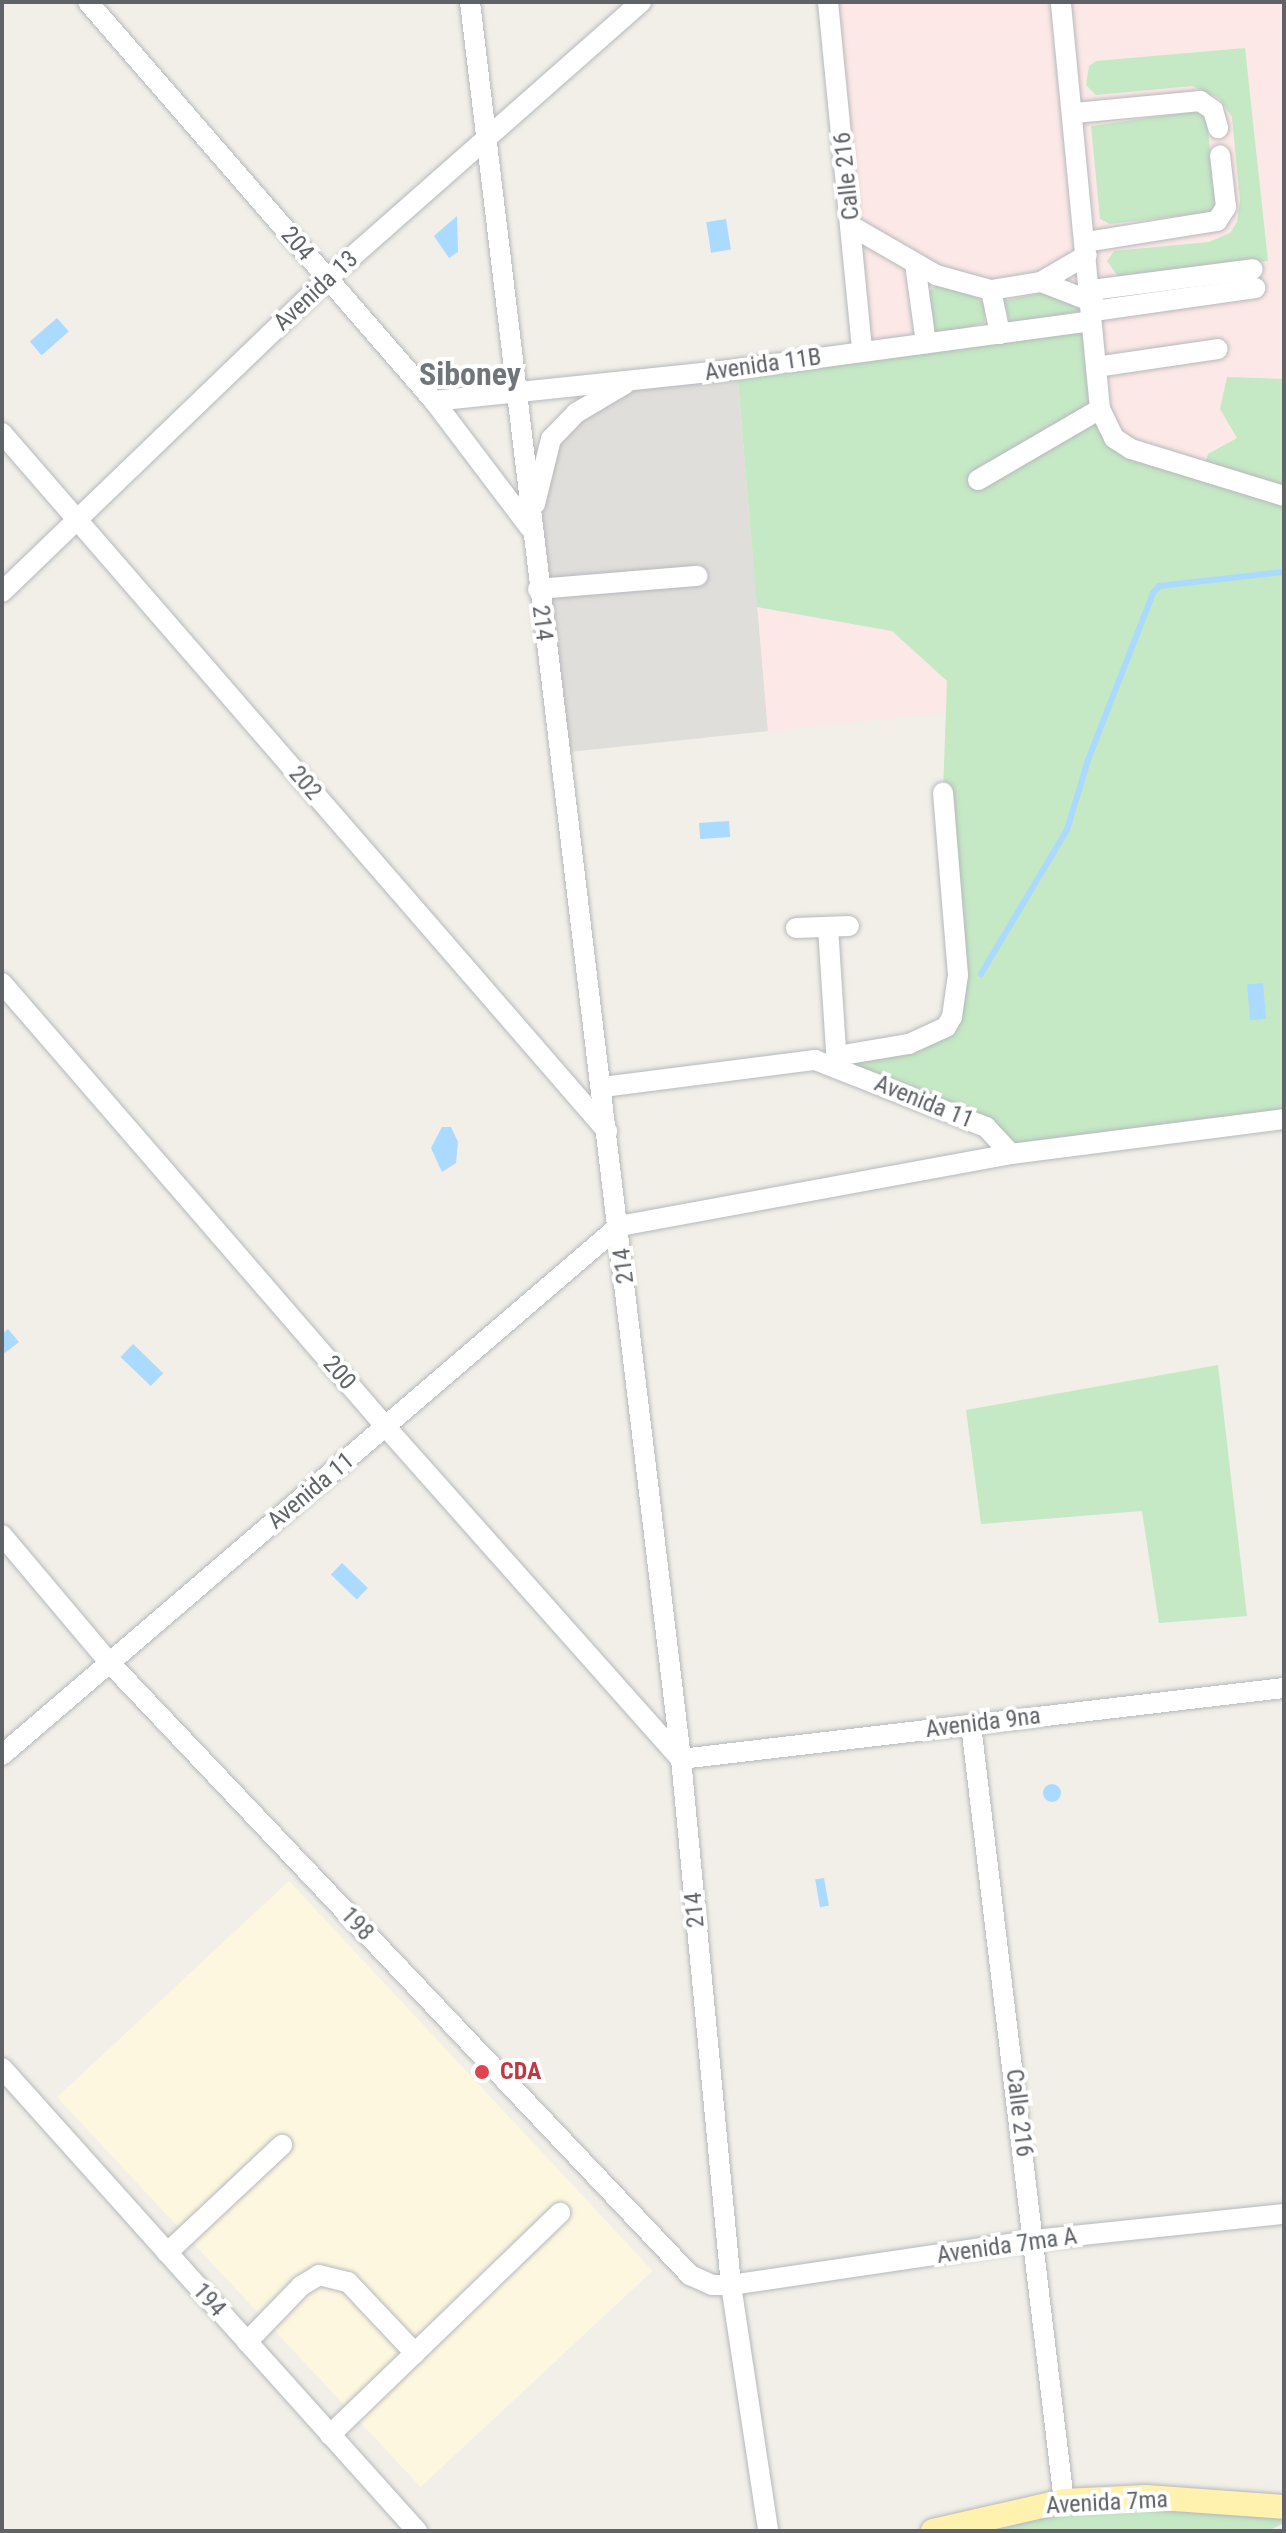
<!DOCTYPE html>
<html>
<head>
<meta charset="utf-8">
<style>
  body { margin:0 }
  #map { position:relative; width:1286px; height:2533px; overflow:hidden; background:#f1efe8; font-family:"Roboto Condensed",sans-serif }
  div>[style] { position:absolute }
  .commercial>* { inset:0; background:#fef7e0; transform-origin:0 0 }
  .industrial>* { inset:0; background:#e0deda }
  .medical>* { inset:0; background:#fce8e6 }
  .green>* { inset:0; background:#c5e8c5 }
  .water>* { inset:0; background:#aadaff; transform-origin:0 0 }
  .round { border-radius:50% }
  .stream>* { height:6px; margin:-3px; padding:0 3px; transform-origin:3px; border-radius:3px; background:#aadaff }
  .roads { filter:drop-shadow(0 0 2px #b5b8bc) drop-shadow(0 0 2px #b5b8bc) }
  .minor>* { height:20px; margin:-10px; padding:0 10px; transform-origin:10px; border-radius:10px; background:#fff }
  .major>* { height:24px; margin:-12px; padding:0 12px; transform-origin:12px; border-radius:12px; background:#fff2af }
  .dots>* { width:22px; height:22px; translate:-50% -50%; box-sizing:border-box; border:4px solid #fff; border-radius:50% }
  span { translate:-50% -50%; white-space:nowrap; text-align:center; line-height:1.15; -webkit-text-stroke:8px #fff; paint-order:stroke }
  .street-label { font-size:24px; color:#5f6368 }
  .health-label { font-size:24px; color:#be3a42; font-weight:700 }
  .left { translate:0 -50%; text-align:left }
  .district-label { font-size:32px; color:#70757a; font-weight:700 }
  .frame { position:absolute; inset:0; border:4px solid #5f6368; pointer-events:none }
</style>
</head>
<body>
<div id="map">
  <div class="commercial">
    <i style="left:289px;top:1881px;width:533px;height:317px;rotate:47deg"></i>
  </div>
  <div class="industrial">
    <i style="clip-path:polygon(737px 369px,768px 731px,559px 753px,530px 528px,551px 439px,631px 381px)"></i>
  </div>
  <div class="medical">
    <i style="clip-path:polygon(825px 2px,1284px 2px,1284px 680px,768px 731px,737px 369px,862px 351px)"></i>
  </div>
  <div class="green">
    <i style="clip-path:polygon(1245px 48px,1268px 261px,1128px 279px,1117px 275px,1107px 261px,1114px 251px,1209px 242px,1230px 233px,1237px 222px,1240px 201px,1232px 117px,1219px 98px,1192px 86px,1096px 95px,1086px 85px,1089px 66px,1096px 61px)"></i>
    <i style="clip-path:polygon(1197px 111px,1207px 122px,1216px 205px,1212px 212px,1110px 224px,1100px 219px,1091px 126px)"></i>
    <i style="clip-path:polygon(941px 283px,978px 298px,986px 306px,984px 323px,938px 335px,931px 331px,926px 293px)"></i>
    <i style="clip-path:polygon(1046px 292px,1081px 305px,1081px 311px,1011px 325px,1003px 301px)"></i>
    <i style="clip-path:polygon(1091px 321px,1114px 438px,1203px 470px,1208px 454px,1237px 438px,1220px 409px,1227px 377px,1284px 379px,1284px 1112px,1011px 1154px,986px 1127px,837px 1067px,952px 1017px,943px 793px,947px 681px,892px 631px,757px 607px,737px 369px)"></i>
    <i style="clip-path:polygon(1218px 1365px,1247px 1616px,1159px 1623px,1142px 1511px,981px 1524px,966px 1410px)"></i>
    <i style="clip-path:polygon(1129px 2507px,1284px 2514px,1284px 2523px,1268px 2531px,966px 2531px,1058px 2512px)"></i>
  </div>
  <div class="water">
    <i style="clip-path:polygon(457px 216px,458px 252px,449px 258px,434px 236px)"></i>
    <i style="left:726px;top:219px;width:31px;height:20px;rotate:81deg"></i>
    <i style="left:57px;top:318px;width:18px;height:36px;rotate:49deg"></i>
    <i style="left:729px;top:821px;width:16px;height:30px;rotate:86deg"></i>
    <i style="left:1263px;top:983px;width:36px;height:16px;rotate:85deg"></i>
    <i style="clip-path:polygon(442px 1127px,451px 1127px,458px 1142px,456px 1163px,442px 1172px,431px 1148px)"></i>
    <i style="clip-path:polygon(8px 1329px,19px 1342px,2px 1355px,2px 1334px)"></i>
    <i style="left:133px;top:1344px;width:42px;height:18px;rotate:44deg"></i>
    <i style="left:342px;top:1563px;width:36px;height:16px;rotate:44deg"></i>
    <i class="round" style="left:1043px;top:1784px;width:18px;height:18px"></i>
    <i style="left:824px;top:1878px;width:28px;height:9px;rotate:80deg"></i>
  </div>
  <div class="stream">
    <i style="left:981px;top:974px;width:168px;rotate:-59.2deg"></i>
    <i style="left:1067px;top:830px;width:73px;rotate:-73.3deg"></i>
    <i style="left:1088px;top:760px;width:179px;rotate:-68.7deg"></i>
    <i style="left:1153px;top:593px;width:9px;rotate:-49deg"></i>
    <i style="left:1159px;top:586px;width:126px;rotate:-6.4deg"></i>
  </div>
  <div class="roads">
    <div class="minor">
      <i style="left:88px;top:2px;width:528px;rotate:49.07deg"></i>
      <i style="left:434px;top:401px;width:159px;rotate:52.9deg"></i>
      <i style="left:470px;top:2px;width:1770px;rotate:83.15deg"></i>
      <i style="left:681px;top:1759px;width:528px;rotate:84.57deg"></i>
      <i style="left:731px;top:2285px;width:249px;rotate:81.4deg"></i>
      <i style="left:828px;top:2px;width:351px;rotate:84.4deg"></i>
      <i style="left:1075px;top:113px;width:126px;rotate:-5.5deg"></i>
      <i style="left:1200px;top:101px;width:16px;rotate:35deg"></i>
      <i style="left:1213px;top:110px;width:19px;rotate:74deg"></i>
      <i style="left:853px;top:227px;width:96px;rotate:30deg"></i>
      <i style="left:936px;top:275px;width:57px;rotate:15.3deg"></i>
      <i style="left:991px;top:290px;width:51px;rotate:-9.1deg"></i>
      <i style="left:1041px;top:282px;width:53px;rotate:-30.4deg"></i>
      <i style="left:1086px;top:242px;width:133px;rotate:-9.1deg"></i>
      <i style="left:1217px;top:221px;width:17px;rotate:-57deg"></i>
      <i style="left:1226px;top:207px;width:52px;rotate:-96.6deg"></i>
      <i style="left:915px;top:264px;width:80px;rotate:82.1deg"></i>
      <i style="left:1041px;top:282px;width:56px;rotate:21deg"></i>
      <i style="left:991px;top:290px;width:45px;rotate:78.4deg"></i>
      <i style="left:1092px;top:290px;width:162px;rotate:-7.4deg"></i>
      <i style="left:1094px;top:311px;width:163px;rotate:-8.1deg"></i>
      <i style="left:1096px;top:367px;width:123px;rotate:-8.4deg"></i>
      <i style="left:434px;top:401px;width:305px;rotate:-6deg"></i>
      <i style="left:737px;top:369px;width:357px;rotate:-7.7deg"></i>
      <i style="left:1100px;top:409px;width:32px;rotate:64deg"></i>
      <i style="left:1114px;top:438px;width:20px;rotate:33deg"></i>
      <i style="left:1131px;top:449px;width:160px;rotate:17.1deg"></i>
      <i style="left:2px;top:433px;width:924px;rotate:49.08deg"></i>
      <i style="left:978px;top:480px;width:141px;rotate:-30.2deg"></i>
      <i style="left:1100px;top:409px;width:409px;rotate:-95.5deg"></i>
      <i style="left:535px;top:504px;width:67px;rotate:-76.2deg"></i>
      <i style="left:551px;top:439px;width:36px;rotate:-46deg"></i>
      <i style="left:576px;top:413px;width:57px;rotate:-30.6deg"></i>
      <i style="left:538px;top:589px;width:160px;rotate:-4.7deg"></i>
      <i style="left:2px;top:592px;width:451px;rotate:-43.9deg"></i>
      <i style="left:327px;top:279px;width:419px;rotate:-41.4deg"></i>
      <i style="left:828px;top:927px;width:140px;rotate:86.3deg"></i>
      <i style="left:796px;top:928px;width:53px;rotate:-2.2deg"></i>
      <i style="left:2px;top:983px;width:587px;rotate:49.14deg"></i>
      <i style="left:386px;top:1427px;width:444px;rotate:48.4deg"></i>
      <i style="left:837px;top:1056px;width:73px;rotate:-9.5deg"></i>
      <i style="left:909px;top:1044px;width:41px;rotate:-24.7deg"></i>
      <i style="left:946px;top:1027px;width:12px;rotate:-59deg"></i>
      <i style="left:952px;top:1017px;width:42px;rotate:-81.9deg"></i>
      <i style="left:958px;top:975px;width:183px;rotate:-94.7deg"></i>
      <i style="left:603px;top:1087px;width:214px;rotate:-7.3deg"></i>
      <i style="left:815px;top:1060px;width:184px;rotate:21.4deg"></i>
      <i style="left:986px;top:1127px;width:37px;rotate:47deg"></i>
      <i style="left:1011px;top:1154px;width:275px;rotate:-7.3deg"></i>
      <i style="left:2px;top:1535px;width:166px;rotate:49.9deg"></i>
      <i style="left:109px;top:1662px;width:845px;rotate:46.54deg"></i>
      <i style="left:690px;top:2275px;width:24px;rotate:24deg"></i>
      <i style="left:712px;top:2285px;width:19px"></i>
      <i style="left:731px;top:2285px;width:307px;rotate:-8.4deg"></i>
      <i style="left:1035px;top:2240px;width:250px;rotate:-6deg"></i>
      <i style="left:971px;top:1725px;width:782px;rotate:83.17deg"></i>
      <i style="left:2px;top:1755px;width:813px;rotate:-40.61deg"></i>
      <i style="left:619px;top:1226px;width:399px;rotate:-10.4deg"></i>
      <i style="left:681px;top:1759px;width:607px;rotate:-6.72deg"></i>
      <i style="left:2px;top:2068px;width:622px;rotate:48.13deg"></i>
      <i style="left:167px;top:2253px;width:158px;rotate:-43.2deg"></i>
      <i style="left:247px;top:2342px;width:78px;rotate:-46deg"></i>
      <i style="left:301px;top:2286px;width:21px;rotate:-31deg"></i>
      <i style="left:319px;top:2275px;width:30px;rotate:14deg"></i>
      <i style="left:348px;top:2282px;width:98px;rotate:46.7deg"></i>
      <i style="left:330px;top:2435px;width:320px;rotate:-44deg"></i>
    </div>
    <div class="major">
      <i style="left:933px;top:2531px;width:134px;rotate:-12.9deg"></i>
      <i style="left:1064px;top:2501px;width:82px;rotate:-2.8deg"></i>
      <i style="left:1146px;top:2497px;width:138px;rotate:4.1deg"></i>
    </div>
  </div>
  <div class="dots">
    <i style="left:482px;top:2072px;background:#e0444e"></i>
  </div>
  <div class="street-label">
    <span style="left:847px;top:176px;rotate:-96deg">Calle 216</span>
    <span style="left:297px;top:244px;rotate:49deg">204</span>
    <span style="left:316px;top:291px;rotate:-43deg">Avenida 13</span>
    <span style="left:763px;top:365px;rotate:-8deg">Avenida 11B</span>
    <span style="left:542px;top:623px;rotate:83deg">214</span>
    <span style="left:305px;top:783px;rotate:49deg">202</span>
    <span style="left:924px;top:1102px;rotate:22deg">Avenida 11</span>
    <span style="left:624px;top:1266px;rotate:-97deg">214</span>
    <span style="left:339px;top:1373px;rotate:49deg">200</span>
    <span style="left:311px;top:1491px;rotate:-40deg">Avenida 11</span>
    <span style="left:983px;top:1723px;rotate:-7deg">Avenida 9na</span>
    <span style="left:695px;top:1910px;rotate:-95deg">214</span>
    <span style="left:357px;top:1924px;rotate:47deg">198</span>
    <span style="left:1019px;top:2113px;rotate:83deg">Calle 216</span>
    <span style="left:1007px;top:2246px;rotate:-8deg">Avenida 7ma A</span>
    <span style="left:209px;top:2300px;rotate:48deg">194</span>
    <span style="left:1107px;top:2503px;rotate:-3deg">Avenida 7ma</span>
  </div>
  <div class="health-label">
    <span class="left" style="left:500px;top:2072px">CDA</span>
  </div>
  <div class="district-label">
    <span style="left:470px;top:374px">Siboney</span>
  </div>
  <div class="frame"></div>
</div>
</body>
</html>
